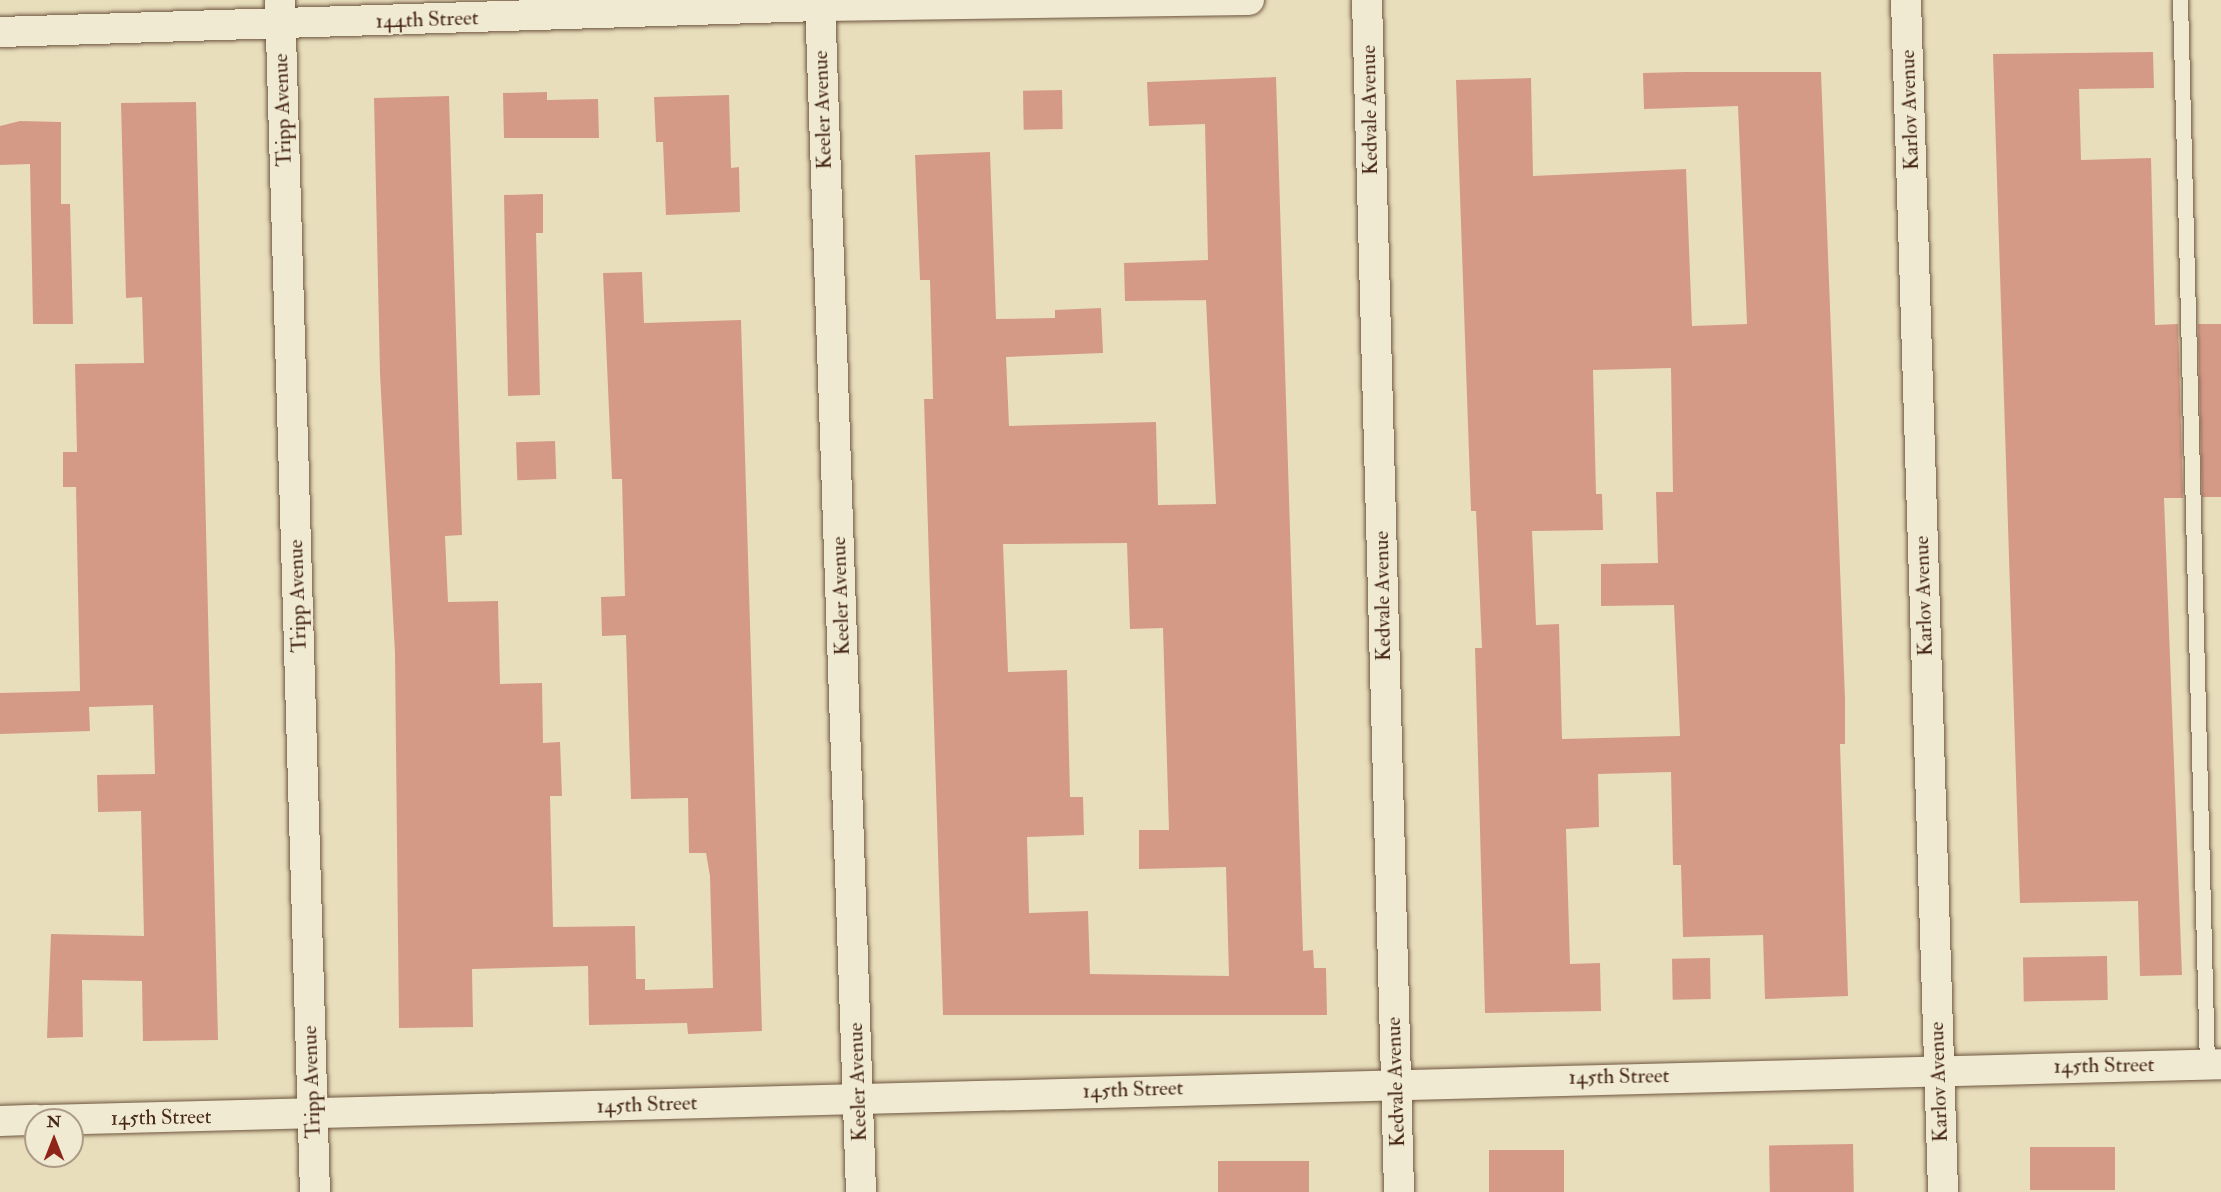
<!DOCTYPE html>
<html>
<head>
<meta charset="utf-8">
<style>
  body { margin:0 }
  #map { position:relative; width:2221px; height:1192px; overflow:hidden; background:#e8debc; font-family:"IM FELL Double Pica",serif }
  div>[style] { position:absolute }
  .building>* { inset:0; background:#d59a86; transform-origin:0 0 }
  .roads { filter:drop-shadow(0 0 2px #6f563f) drop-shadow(0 0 2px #6f563f) }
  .lane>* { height:15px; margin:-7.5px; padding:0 7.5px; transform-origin:7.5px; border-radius:7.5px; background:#f0ead3 }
  .street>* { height:30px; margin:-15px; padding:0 15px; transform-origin:15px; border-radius:15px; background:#f0ead3 }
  span { translate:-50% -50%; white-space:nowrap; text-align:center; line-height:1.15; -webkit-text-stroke:4.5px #f0ead3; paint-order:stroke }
  .street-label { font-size:21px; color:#472815 }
  .north { position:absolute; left:24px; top:1108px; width:60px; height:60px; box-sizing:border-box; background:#f0ead3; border:2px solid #ac9c87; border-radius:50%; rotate:0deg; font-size:16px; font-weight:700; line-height:24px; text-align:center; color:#472815 }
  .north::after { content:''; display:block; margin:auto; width:21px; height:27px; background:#8f2418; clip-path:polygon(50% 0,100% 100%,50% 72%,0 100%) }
</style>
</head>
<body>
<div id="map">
  <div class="building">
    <i style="clip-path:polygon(2153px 52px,2154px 88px,2079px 89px,2081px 160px,2151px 158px,2155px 325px,2178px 324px,2183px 498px,2164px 498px,2182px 975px,2140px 976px,2138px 901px,2020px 903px,1993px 54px)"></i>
    <i style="clip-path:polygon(evenodd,1685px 72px,1821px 72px,1845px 699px,1845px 744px,1840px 744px,1848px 996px,1765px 999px,1763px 935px,1683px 937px,1681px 865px,1673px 865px,1671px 772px,1598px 774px,1599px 827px,1566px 829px,1570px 964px,1600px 963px,1601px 1011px,1485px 1013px,1475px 648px,1482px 648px,1476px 511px,1471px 511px,1456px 80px,1531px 78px,1533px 176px,1686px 169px,1692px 326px,1747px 324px,1738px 106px,1644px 109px,1643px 73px,1685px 72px,1671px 368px,1673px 492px,1656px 492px,1658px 563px,1601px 564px,1601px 606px,1674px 605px,1680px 736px,1562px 739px,1559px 624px,1536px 625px,1532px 531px,1603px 530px,1602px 494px,1596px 494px,1593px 370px,1671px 368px)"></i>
    <i style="clip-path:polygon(evenodd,1276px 77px,1303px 951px,1313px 950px,1314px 968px,1326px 968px,1327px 1015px,943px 1015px,924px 399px,933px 399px,930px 280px,920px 280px,915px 155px,990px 152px,996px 319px,1055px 318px,1055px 310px,1101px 308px,1103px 353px,1006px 357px,1009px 426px,1156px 422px,1158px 505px,1216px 504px,1206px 300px,1125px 301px,1124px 263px,1208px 260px,1205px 124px,1149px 126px,1147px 82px,1276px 77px,1127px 543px,1130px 629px,1163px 628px,1169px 830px,1139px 830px,1139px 869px,1226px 867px,1229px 976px,1090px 974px,1088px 911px,1029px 913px,1027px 837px,1084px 835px,1083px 797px,1070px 797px,1067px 670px,1008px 672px,1003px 544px,1127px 543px)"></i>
    <i style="left:1062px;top:90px;width:39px;height:39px;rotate:89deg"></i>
    <i style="clip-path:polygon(547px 92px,547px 100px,598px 99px,599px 138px,504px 138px,503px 93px)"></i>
    <i style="clip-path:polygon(729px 95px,731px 168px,739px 167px,740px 212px,666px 215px,663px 142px,656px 142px,654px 97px)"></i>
    <i style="clip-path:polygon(449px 96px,462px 535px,445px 536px,448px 602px,498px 601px,500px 684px,542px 683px,543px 743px,560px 742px,562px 796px,550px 796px,553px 927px,635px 926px,636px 979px,645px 979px,645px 990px,713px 988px,710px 876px,706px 853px,689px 853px,688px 798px,631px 799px,626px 635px,602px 636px,601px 597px,625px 596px,622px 479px,612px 479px,603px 273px,642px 272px,644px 323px,741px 320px,762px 1031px,688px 1034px,687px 1023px,589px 1025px,588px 966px,472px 969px,473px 1027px,399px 1028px,395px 653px,380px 374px,374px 98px)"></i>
    <i style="clip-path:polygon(196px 102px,218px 1040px,143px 1041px,142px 981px,82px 980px,83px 1037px,47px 1038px,51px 934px,144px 936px,141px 811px,98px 812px,97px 775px,155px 774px,153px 705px,89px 707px,90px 731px,0 734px,0 693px,80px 691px,76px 487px,63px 487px,63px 452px,77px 452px,75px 364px,144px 363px,142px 297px,126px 298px,121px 103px)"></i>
    <i style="clip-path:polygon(20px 121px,61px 122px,61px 204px,70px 204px,73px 324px,33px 324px,30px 164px,0 165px,0 126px)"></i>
    <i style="clip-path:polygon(543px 194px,543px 233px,536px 233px,540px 395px,508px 396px,504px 195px)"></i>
    <i style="clip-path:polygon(2198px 324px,2221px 324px,2221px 497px,2202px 497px)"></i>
    <i style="left:555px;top:441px;width:38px;height:39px;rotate:88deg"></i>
    <i style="left:2107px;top:956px;width:44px;height:84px;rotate:89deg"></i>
    <i style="left:1710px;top:958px;width:41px;height:38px;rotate:89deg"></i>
    <i style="left:1853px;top:1144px;width:48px;height:84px;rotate:89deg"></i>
    <i style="left:2115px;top:1147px;width:43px;height:85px;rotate:90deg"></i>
    <i style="left:1564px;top:1150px;width:42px;height:75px;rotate:90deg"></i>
    <i style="left:1309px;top:1161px;width:31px;height:91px;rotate:90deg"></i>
  </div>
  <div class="roads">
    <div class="lane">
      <i style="left:2180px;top:0;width:1064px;rotate:88.55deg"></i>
    </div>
    <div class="street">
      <i style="left:280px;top:0;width:1193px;rotate:88.32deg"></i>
      <i style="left:820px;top:0;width:1193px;rotate:88.03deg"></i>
      <i style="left:1367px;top:0;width:1192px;rotate:88.46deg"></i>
      <i style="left:1906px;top:0;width:1193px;rotate:88.22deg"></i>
      <i style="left:0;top:32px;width:820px;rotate:-1.82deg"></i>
      <i style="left:820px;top:6px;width:429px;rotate:-0.8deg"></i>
      <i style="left:45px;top:1120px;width:2177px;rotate:-1.47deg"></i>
      <i style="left:0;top:1121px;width:36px;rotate:-2deg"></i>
    </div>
  </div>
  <div class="street-label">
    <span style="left:427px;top:20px;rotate:-2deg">144th Street</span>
    <span style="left:283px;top:110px;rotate:-92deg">Tripp Avenue</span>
    <span style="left:823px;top:110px;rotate:-92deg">Keeler Avenue</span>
    <span style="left:1370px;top:110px;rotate:-91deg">Kedvale Avenue</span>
    <span style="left:1910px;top:110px;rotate:-92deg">Karlov Avenue</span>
    <span style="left:298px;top:596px;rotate:-92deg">Tripp Avenue</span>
    <span style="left:841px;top:596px;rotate:-92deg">Keeler Avenue</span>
    <span style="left:1383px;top:596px;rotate:-91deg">Kedvale Avenue</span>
    <span style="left:1924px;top:596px;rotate:-92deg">Karlov Avenue</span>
    <span style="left:2104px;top:1066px;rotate:-1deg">145th Street</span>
    <span style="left:1619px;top:1077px;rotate:-1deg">145th Street</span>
    <span style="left:312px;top:1082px;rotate:-92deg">Tripp Avenue</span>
    <span style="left:858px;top:1082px;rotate:-92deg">Keeler Avenue</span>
    <span style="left:1396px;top:1082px;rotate:-92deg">Kedvale Avenue</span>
    <span style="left:1939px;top:1082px;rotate:-92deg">Karlov Avenue</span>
    <span style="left:1133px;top:1090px;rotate:-2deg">145th Street</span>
    <span style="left:647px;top:1105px;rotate:-2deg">145th Street</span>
    <span style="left:161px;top:1118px;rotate:-1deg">145th Street</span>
  </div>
  <div class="north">N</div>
</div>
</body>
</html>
